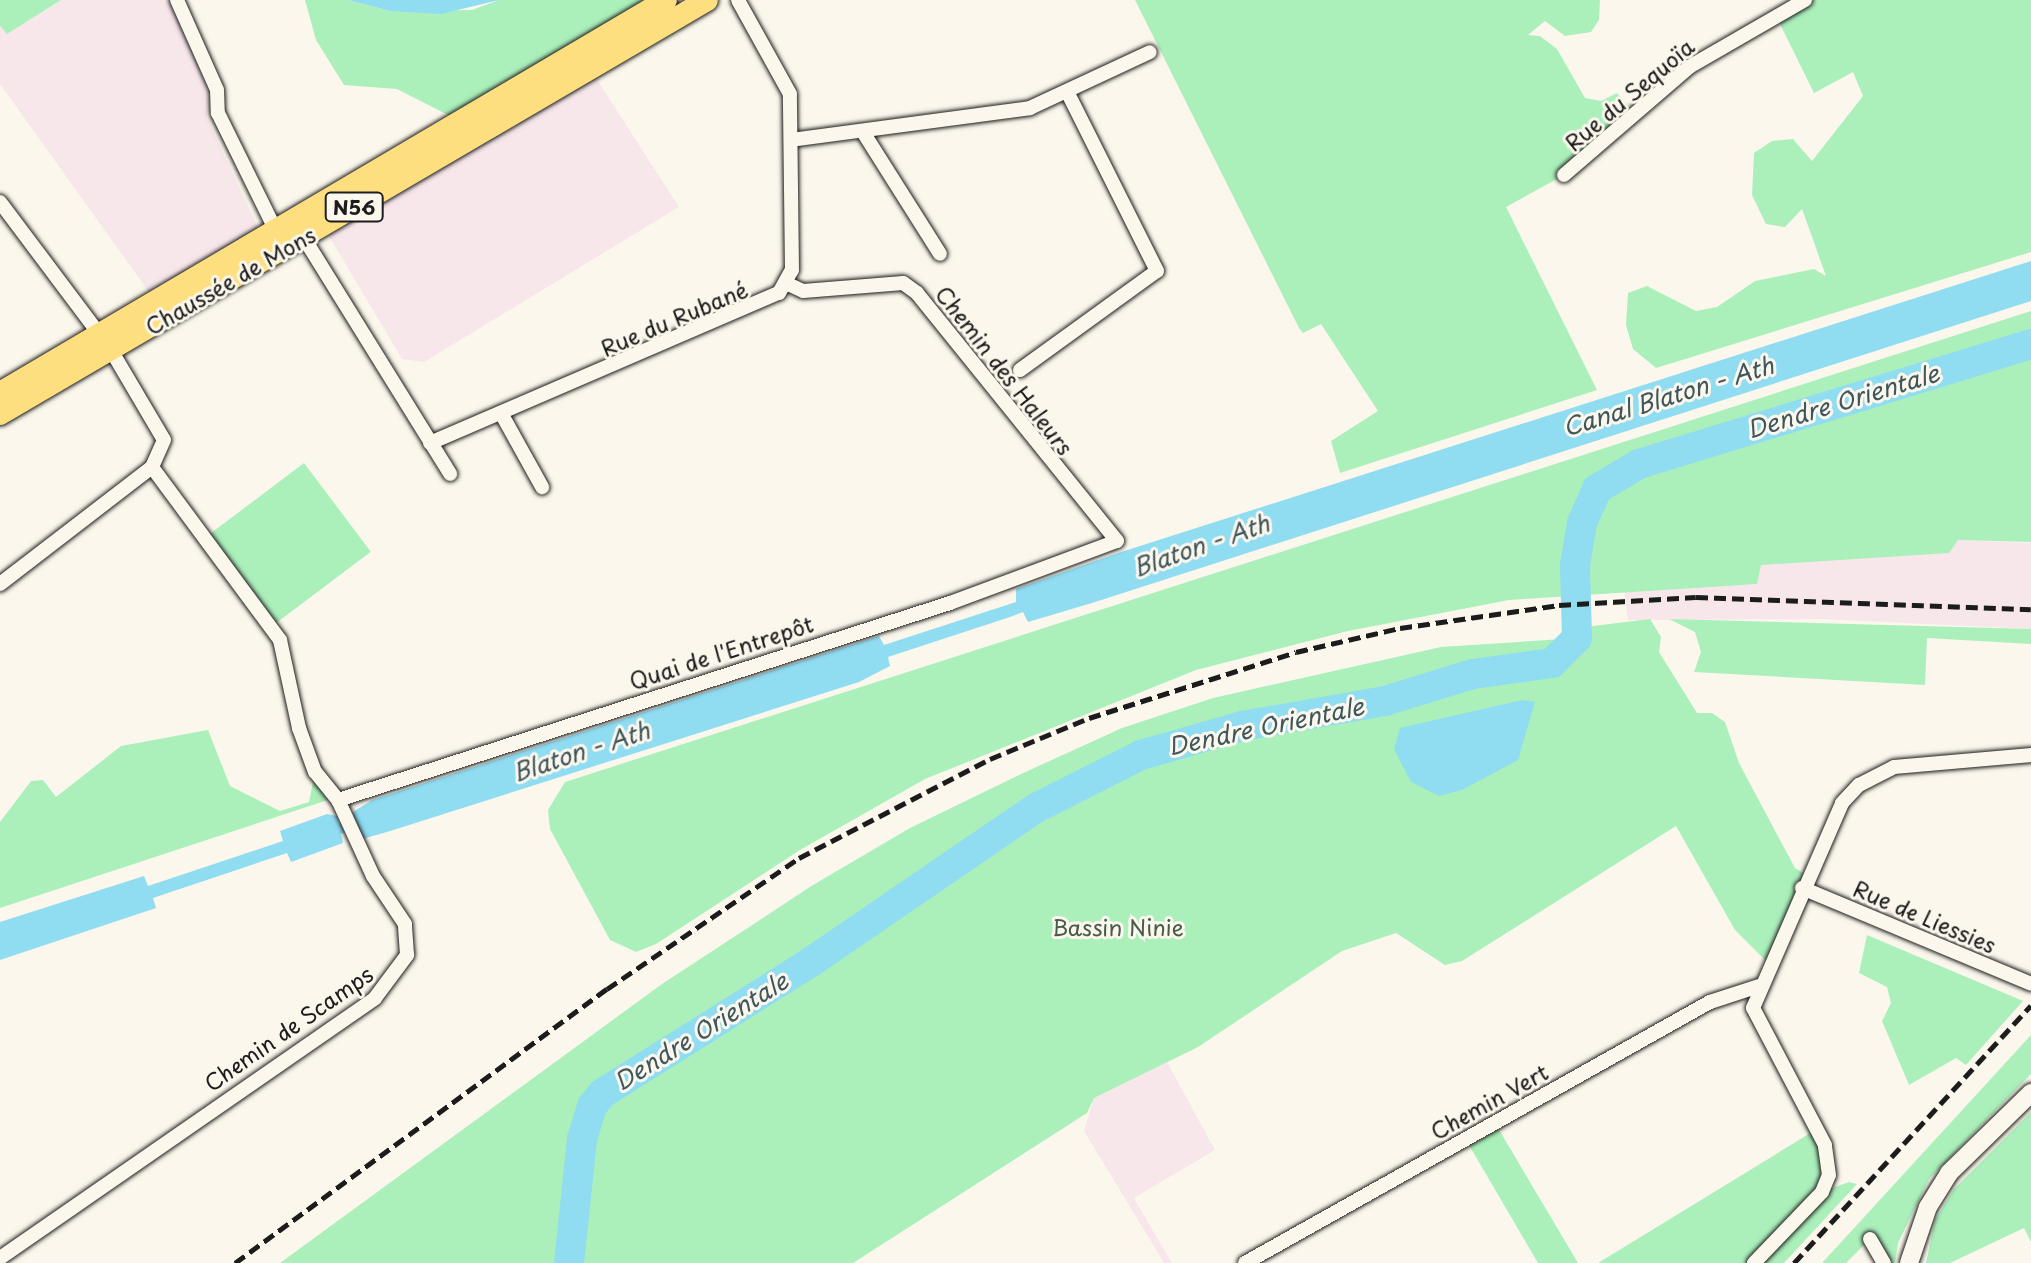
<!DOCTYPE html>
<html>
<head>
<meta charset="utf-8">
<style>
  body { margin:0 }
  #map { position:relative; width:2031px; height:1263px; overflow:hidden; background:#fbf7ec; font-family:"Playpen Sans",sans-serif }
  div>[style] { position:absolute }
  .built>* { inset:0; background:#f7e7eb }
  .green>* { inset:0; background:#abf0bb; transform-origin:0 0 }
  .water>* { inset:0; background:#90dcf1 }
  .river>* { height:30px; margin:-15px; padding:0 15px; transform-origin:15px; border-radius:15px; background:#90dcf1 }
  .roads { filter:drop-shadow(0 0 2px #1c1c1c) drop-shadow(0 0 2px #1c1c1c) }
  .minor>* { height:14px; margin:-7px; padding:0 7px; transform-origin:7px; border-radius:7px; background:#fbf7ec }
  .tertiary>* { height:18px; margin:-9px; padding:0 9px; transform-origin:9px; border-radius:9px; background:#fbf7ec }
  .primary>* { height:22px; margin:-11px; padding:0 11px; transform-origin:11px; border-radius:11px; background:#fedf80 }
  .rail>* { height:5px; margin-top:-2.5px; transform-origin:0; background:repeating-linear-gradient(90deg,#1c1c1c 0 12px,transparent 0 18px) }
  span { translate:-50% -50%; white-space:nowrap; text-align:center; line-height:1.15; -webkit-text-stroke:6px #fbf7ec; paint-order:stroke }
  .shield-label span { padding:2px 6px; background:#fbf7ec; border:2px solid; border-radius:6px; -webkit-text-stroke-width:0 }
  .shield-label { font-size:20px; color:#1c1c1c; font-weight:700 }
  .street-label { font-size:22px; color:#1c1c1c }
  .park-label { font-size:22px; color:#475c4c }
  .water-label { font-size:24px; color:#3f565c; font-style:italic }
</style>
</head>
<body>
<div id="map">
  <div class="built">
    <i style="clip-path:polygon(61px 0,177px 0,208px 81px,207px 118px,259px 230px,151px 295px,0 84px,0 26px,7px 34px)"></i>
    <i style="clip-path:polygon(596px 78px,679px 207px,424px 362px,402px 359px,327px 233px)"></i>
    <i style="clip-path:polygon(1958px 540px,2031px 543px,2031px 629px,1822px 619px,1628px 620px,1624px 590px,1756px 584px,1760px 565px)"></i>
    <i style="clip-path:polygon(1167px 1062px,1215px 1150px,1134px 1198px,1172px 1263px,1164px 1263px,1084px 1131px,1094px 1098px)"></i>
  </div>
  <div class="green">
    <i style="clip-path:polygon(0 0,61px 0,7px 34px,0 26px)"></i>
    <i style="clip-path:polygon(305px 0,348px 0,390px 11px,472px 10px,499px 0,650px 0,450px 116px,397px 89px,344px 85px,316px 40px)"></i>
    <i style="clip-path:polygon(1135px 0,1600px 0,1599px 20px,1591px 32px,1565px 36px,1545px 21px,1528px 35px,1540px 36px,1557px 49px,1585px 98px,1601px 101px,1617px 93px,1631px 109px,1564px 175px,1506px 207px,1597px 390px,1340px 473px,1331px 441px,1378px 411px,1321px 324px,1303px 333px,1299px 328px)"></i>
    <i style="clip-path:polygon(1805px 0,2031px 0,2031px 252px,1656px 368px,1633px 349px,1626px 325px,1628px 293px,1647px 286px,1696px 311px,1717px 307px,1755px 281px,1814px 269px,1826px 276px,1802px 209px,1785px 227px,1766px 224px,1752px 195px,1754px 153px,1772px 141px,1793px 139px,1812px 161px,1863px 96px,1853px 72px,1814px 93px,1775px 14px)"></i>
    <i style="clip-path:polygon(2031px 311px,2031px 542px,1958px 540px,1949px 553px,1761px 565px,1757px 584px,1509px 600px,1348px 631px,1196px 670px,925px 779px,800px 850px,656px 944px,636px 952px,610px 940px,550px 829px,548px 810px,565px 782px)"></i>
    <i style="left:304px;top:463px;width:111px;height:125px;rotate:53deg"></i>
    <i style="clip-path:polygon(1650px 619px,1661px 637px,1659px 652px,1697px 713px,1712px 713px,1725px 722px,1739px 763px,1795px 868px,1808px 876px,1769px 964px,1735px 930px,1676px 826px,1462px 961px,1445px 965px,1396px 933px,1342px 951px,1198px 1047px,1094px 1098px,1087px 1113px,853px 1263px,280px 1263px,662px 984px,813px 885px,910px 828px,1019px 775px,1122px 728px,1213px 698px,1441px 647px,1577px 638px,1593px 626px)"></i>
    <i style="clip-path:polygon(1669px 619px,2031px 629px,2031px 644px,1927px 638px,1925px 685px,1694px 672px,1701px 652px,1695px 632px)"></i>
    <i style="clip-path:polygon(208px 730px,230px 786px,280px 811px,309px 802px,315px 772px,337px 797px,0 908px,0 822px,31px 781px,43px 780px,56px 797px,121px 746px)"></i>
    <i style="clip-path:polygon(1867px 935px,2023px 1001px,1966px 1065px,1956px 1058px,1909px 1085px,1882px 1021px,1891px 1003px,1887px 987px,1859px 973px)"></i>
    <i style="clip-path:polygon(2031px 1035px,2031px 1074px,1929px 1179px,1898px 1243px,1895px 1263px,1884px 1263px,1870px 1239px,1846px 1263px,1822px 1263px)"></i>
    <i style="clip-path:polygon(2031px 1112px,2031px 1242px,2024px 1228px,1950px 1263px,1926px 1263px,1935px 1220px,1954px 1189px)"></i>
    <i style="clip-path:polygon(1495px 1123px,1578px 1263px,1538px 1263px,1466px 1140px)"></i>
    <i style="clip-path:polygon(1817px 1129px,1825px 1145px,1824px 1191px,1849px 1182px,1857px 1184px,1784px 1263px,1598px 1263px)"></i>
  </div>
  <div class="water">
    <i style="clip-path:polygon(348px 0,499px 0,441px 14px,390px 11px)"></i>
    <i style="clip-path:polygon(2031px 261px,2031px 301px,1092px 603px,1028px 622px,1023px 612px,1010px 617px,888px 657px,890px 666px,859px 682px,387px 832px,362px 839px,355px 829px,341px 834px,343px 843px,291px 862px,287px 853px,153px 898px,156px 908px,0 960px,0 922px,144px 876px,148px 886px,283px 841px,280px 831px,327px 814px,337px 816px,339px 823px,354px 819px,353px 812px,372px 800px,879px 636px,884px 645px,1016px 602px,1016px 589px,1115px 554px)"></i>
    <i style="clip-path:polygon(1522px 700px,1535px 702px,1518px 760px,1462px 790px,1439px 796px,1411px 782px,1394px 749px,1400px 728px)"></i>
  </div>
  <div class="river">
    <i style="left:569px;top:1263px;width:125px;rotate:-84deg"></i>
    <i style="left:582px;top:1139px;width:34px;rotate:-73deg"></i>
    <i style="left:592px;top:1106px;width:17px;rotate:-50deg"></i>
    <i style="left:603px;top:1093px;width:242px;rotate:-32.2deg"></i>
    <i style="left:808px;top:964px;width:276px;rotate:-34.4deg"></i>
    <i style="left:1036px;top:808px;width:118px;rotate:-26.8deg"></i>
    <i style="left:1141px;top:755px;width:105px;rotate:-16deg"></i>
    <i style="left:1242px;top:726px;width:145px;rotate:-9.9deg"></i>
    <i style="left:1385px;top:701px;width:92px;rotate:-17.1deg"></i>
    <i style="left:1473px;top:674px;width:80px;rotate:-7.9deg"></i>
    <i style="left:1552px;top:663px;width:35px;rotate:-45deg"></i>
    <i style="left:1577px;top:638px;width:73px;rotate:-91.6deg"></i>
    <i style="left:1575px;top:565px;width:43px;rotate:-80.5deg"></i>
    <i style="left:1582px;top:523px;width:37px;rotate:-66deg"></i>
    <i style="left:1597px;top:489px;width:49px;rotate:-30.8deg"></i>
    <i style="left:1639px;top:464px;width:410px;rotate:-17deg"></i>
  </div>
  <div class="roads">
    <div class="minor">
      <i style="left:177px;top:0;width:98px;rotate:66deg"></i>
      <i style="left:217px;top:90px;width:23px;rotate:88deg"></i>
      <i style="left:218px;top:113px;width:138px;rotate:63.8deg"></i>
      <i style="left:863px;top:132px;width:144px;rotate:57.7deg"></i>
      <i style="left:791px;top:140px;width:241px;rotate:-7.6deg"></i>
      <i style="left:1030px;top:108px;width:132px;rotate:-25deg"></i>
      <i style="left:1564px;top:175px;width:165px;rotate:-40.8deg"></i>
      <i style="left:1689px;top:67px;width:134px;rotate:-30deg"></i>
      <i style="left:0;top:202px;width:185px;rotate:53.1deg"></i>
      <i style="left:111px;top:350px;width:104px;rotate:59.5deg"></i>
      <i style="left:164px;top:440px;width:30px;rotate:114deg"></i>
      <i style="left:152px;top:467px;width:192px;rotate:142.4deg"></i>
      <i style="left:299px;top:230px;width:287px;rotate:58.2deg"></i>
      <i style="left:1020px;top:370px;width:169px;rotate:-35.9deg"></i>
      <i style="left:1157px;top:271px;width:201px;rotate:-116.6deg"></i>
      <i style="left:501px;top:413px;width:85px;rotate:61deg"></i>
      <i style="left:430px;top:443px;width:380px;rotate:-23.3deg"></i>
      <i style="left:779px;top:293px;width:26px;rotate:-61deg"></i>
      <i style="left:792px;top:270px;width:176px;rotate:-90.7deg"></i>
      <i style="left:790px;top:94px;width:107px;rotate:-119deg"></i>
      <i style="left:338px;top:800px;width:643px;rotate:-17.84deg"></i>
      <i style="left:950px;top:603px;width:178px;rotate:-20.4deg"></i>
      <i style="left:1117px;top:541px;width:319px;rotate:-128.9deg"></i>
      <i style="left:917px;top:293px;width:17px;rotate:-144deg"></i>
      <i style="left:903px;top:283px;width:100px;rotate:175.4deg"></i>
      <i style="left:803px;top:291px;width:19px;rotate:-155deg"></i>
      <i style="left:1802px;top:888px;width:248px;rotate:22.7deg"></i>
      <i style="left:1870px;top:1239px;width:28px;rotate:60deg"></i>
      <i style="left:0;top:1258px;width:456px;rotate:-34.7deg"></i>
      <i style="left:375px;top:998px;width:54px;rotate:-53.3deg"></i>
      <i style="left:407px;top:955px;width:31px;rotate:-94deg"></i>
      <i style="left:405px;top:924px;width:58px;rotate:-123.7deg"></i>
      <i style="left:373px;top:876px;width:84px;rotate:-114.7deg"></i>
      <i style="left:338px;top:800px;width:36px;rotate:-129deg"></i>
      <i style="left:315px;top:772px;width:47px;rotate:-110deg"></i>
      <i style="left:299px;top:728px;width:90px;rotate:-102.2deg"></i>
      <i style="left:280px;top:640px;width:215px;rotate:-126.5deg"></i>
      <i style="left:1245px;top:1263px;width:533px;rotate:-29.31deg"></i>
      <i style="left:1710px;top:1002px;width:52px;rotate:-18.1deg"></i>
      <i style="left:1754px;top:1263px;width:98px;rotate:-46.2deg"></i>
      <i style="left:1822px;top:1192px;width:18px;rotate:-68deg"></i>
      <i style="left:1829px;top:1175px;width:30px;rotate:-98deg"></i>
      <i style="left:1825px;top:1145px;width:155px;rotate:-117.7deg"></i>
      <i style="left:1753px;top:1008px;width:223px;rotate:-66.5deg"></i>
      <i style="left:1842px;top:803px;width:25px;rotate:-47deg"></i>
      <i style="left:1859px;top:785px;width:39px;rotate:-27deg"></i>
      <i style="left:1894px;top:767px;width:138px;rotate:-5deg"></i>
    </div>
    <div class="tertiary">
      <i style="left:1909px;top:1263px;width:59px;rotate:-71.3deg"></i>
      <i style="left:1928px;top:1207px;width:40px;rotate:-58deg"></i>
      <i style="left:1949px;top:1173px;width:115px;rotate:-44.3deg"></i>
    </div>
    <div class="primary">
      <i style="left:0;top:393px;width:773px;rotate:-30.54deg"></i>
      <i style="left:0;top:414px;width:819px;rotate:-30.35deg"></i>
    </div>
  </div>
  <div class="rail">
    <i style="left:235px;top:1263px;width:462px;rotate:-36.4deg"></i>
    <i style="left:607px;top:989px;width:232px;rotate:-34.3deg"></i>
    <i style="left:799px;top:858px;width:215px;rotate:-27.4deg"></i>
    <i style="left:990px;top:759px;width:107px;rotate:-22.5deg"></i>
    <i style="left:1089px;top:718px;width:217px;rotate:-17.7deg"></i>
    <i style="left:1296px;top:652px;width:107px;rotate:-13deg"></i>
    <i style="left:1400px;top:628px;width:161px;rotate:-8.2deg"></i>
    <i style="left:1559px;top:605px;width:137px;rotate:-3.3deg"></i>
    <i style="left:1696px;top:597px;width:335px;rotate:2.1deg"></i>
    <i style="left:1794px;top:1263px;width:350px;rotate:-47.4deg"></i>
  </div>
  <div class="shield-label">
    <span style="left:354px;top:207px">N56</span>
  </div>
  <div class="street-label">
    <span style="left:1629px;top:94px;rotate:-40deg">Rue du Sequoïa</span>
    <span style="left:230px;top:280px;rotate:-30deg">Chaussée de Mons</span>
    <span style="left:674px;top:318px;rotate:-23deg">Rue du Rubané</span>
    <span style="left:1005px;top:370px;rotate:52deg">Chemin des Haleurs</span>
    <span style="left:721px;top:652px;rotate:-18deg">Quai de l'Entrepôt</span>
    <span style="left:1925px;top:916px;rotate:23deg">Rue de Liessies</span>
    <span style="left:288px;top:1028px;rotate:-35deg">Chemin de Scamps</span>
    <span style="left:1489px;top:1101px;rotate:-29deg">Chemin Vert</span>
  </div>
  <div class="park-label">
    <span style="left:1118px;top:927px">Bassin Ninie</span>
  </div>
  <div class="water-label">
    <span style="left:1668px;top:396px;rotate:-17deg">Canal Blaton - Ath</span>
    <span style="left:1843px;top:401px;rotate:-17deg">Dendre Orientale</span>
    <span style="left:1201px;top:545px;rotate:-19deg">Blaton - Ath</span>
    <span style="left:1266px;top:726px;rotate:-12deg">Dendre Orientale</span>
    <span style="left:581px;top:751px;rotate:-18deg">Blaton - Ath</span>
    <span style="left:701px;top:1031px;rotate:-32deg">Dendre Orientale</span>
  </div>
</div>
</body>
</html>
